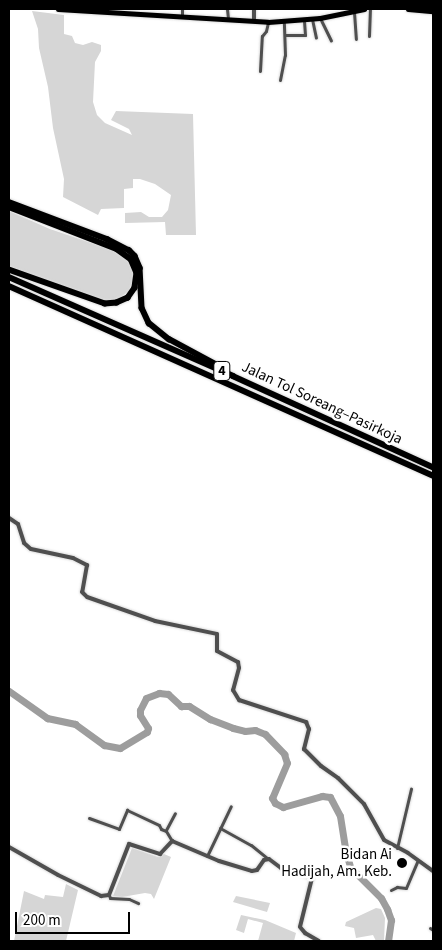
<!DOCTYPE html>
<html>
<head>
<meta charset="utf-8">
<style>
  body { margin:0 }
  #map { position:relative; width:442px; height:950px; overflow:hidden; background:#fff; font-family:"Source Sans 3",sans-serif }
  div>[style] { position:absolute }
  .green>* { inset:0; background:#d6d6d6 }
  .river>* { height:7px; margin:-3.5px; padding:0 3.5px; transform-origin:3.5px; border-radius:3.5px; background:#9d9d9d }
  .roads { filter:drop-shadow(0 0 1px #dbdbdb) drop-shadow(0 0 1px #dbdbdb) }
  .minor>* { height:3px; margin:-1.5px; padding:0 1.5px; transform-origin:1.5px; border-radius:1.5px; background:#4f4f4f }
  .tertiary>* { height:4px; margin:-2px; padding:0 2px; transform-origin:2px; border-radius:2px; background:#4f4f4f }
  .trunk>* { height:5px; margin:-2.5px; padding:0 2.5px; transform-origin:2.5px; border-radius:2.5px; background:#000 }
  .motorway>* { height:5.5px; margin:-2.75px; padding:0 2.75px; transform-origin:2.75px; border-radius:2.75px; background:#000 }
  .dots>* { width:14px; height:14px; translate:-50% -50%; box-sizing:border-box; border:2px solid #fff; border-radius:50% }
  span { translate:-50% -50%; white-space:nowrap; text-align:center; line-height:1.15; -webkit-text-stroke:5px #fff; paint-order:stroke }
  .shield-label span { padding:1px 4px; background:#fff; border:1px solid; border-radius:4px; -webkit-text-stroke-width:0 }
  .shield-label { font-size:14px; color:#000; font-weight:700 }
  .street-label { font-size:15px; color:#000 }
  .poi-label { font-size:15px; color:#000 }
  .right { translate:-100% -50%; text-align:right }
  .frame { position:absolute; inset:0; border:10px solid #000; pointer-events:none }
  .scale { position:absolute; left:15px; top:912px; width:115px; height:22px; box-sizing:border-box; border:2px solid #000; border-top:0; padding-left:6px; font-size:15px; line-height:18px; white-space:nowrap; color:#000; -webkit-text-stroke:4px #fff; paint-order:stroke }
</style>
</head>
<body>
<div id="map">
  <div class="green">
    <i style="clip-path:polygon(32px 11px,64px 15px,64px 34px,72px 36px,75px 43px,83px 45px,92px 42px,101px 45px,101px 51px,95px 62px,93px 102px,97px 115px,105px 123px,132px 135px,129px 129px,111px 120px,116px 111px,193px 114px,196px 235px,166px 235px,165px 222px,125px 223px,125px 213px,141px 212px,149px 217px,162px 217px,168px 210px,171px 195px,155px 184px,140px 179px,133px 179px,133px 188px,124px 189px,124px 208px,101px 209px,98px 215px,63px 197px,64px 179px,53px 128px,48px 87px,39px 48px,38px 29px)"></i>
    <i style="clip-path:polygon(9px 211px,50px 229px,118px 252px,129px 261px,133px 270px,134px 277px,129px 291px,118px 299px,104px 301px,9px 266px)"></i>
    <i style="clip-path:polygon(132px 848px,158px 857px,164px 854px,171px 857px,154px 899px,151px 894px,145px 893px,122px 897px,113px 896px)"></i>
    <i style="clip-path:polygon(66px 884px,78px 890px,66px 941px,14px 941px,24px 891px,44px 899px,45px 895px,63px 897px)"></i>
    <i style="clip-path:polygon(236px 896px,270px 903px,267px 912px,233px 902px)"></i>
    <i style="clip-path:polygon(376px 908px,381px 909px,385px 918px,384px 941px,376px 941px,373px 935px,356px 938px,354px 928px,345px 926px,346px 922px)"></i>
    <i style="clip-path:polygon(241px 915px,265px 920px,296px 933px,294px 941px,258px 941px,263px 923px,248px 919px,244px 933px,236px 930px)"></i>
  </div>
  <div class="river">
    <i style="left:9px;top:691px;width:47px;rotate:35.4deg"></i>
    <i style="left:47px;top:718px;width:29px;rotate:12deg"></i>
    <i style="left:75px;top:724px;width:36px;rotate:36deg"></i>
    <i style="left:104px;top:745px;width:16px;rotate:11deg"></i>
    <i style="left:120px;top:748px;width:31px;rotate:-31deg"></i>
    <i style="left:147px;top:732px;width:4px;rotate:-76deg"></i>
    <i style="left:148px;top:728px;width:15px;rotate:-122deg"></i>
    <i style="left:140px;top:715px;width:5px;rotate:-90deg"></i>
    <i style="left:140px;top:710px;width:13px;rotate:-63deg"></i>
    <i style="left:146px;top:698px;width:14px;rotate:-21deg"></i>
    <i style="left:159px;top:693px;width:9px;rotate:6deg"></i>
    <i style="left:168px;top:694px;width:18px;rotate:43deg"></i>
    <i style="left:181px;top:706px;width:8px"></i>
    <i style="left:189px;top:706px;width:25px;rotate:32deg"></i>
    <i style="left:210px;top:719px;width:25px;rotate:21deg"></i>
    <i style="left:233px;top:728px;width:12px;rotate:14deg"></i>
    <i style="left:245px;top:731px;width:10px;rotate:-6deg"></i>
    <i style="left:255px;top:730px;width:11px;rotate:22deg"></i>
    <i style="left:265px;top:734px;width:28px;rotate:46deg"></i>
    <i style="left:284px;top:754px;width:9px;rotate:72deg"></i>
    <i style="left:287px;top:763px;width:38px;rotate:113deg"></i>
    <i style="left:272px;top:798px;width:6px;rotate:59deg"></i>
    <i style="left:275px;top:803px;width:9px;rotate:27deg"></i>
    <i style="left:283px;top:807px;width:41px;rotate:-15.8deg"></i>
    <i style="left:322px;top:796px;width:8px;rotate:7deg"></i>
    <i style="left:330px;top:797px;width:21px;rotate:62deg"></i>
    <i style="left:340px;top:816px;width:33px;rotate:81deg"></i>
    <i style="left:345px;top:849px;width:19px;rotate:74deg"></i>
    <i style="left:350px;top:867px;width:44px;rotate:45deg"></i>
    <i style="left:381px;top:898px;width:13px;rotate:61deg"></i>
    <i style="left:387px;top:909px;width:12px;rotate:70deg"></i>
    <i style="left:391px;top:920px;width:21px;rotate:98deg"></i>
  </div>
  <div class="roads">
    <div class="minor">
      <i style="left:227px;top:9px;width:9px;rotate:84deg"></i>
      <i style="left:354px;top:12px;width:27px;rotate:86deg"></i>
      <i style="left:182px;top:16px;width:7px;rotate:-90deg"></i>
      <i style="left:320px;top:18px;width:25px;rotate:64deg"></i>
      <i style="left:312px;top:19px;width:19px;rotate:78deg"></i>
      <i style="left:285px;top:35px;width:20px"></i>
      <i style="left:305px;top:35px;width:16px;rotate:-94deg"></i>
      <i style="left:369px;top:36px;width:27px;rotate:-88deg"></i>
      <i style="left:260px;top:71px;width:35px;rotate:-87deg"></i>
      <i style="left:262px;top:36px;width:6px;rotate:-51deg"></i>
      <i style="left:266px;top:31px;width:9px;rotate:-77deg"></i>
      <i style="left:280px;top:80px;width:25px;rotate:-79deg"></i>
      <i style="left:285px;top:55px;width:34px;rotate:-92deg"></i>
      <i style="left:89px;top:818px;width:32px;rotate:20deg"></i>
      <i style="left:119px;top:829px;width:21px;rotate:-67deg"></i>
      <i style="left:127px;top:810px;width:35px;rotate:25deg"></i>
      <i style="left:159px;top:825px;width:4px;rotate:63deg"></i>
      <i style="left:161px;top:829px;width:5px;rotate:22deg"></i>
      <i style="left:166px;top:831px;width:12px;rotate:59deg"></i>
      <i style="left:220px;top:828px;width:35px;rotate:29deg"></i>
      <i style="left:251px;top:845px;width:22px;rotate:39deg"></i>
      <i style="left:166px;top:830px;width:19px;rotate:-62deg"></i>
      <i style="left:397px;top:848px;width:61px;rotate:-76.7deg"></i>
      <i style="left:207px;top:856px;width:55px;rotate:-64.4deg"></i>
      <i style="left:391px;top:890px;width:7px;rotate:-27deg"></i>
      <i style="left:397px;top:887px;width:9px;rotate:6deg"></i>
      <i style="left:406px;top:888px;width:30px;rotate:-67deg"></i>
      <i style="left:109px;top:895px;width:3px;rotate:72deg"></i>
      <i style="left:110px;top:898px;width:19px;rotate:3deg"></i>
      <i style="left:129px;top:899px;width:10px;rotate:24deg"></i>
      <i style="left:430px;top:928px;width:4px;rotate:34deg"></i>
    </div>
    <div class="tertiary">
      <i style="left:254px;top:9px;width:11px;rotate:90deg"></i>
      <i style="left:9px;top:518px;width:11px;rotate:34deg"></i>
      <i style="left:18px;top:524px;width:20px;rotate:72deg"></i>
      <i style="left:24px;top:543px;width:9px;rotate:41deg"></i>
      <i style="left:31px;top:549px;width:43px;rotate:12.1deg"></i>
      <i style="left:73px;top:558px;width:16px;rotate:27deg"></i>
      <i style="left:87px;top:565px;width:27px;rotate:100deg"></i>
      <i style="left:82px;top:592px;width:7px;rotate:45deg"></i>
      <i style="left:87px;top:597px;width:72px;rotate:19.4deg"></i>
      <i style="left:155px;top:621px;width:63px;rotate:11.8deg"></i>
      <i style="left:217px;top:634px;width:17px;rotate:90deg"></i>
      <i style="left:217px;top:651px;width:24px;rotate:28deg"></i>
      <i style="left:238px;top:662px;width:6px;rotate:81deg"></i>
      <i style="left:239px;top:668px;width:23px;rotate:105deg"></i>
      <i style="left:233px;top:690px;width:12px;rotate:59deg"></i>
      <i style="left:239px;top:700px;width:71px;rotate:18.2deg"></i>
      <i style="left:306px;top:722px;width:8px;rotate:67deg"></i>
      <i style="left:309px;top:729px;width:21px;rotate:104deg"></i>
      <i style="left:304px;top:749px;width:24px;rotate:45deg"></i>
      <i style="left:321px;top:766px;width:21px;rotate:35deg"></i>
      <i style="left:338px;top:778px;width:37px;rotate:45deg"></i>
      <i style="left:364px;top:804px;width:41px;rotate:60.9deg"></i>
      <i style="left:384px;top:840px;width:27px;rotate:28deg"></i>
      <i style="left:408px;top:853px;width:31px;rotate:36deg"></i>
      <i style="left:9px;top:847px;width:56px;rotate:29.7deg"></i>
      <i style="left:58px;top:875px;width:48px;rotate:26deg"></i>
      <i style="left:101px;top:896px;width:8px;rotate:-7deg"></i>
      <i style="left:109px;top:895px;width:55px;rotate:-68.6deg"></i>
      <i style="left:129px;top:844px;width:33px;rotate:18deg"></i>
      <i style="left:160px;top:854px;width:18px;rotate:-47deg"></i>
      <i style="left:172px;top:841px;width:51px;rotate:23.1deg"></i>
      <i style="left:219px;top:861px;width:34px;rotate:17deg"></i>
      <i style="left:252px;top:871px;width:5px;rotate:-11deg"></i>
      <i style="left:257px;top:870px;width:12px;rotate:-55deg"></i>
      <i style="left:264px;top:860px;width:5px;rotate:-11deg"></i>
      <i style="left:269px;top:859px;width:15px;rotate:37deg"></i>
      <i style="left:281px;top:868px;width:33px;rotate:18deg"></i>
      <i style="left:312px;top:878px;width:50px;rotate:103.8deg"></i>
      <i style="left:300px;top:927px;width:8px;rotate:50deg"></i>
      <i style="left:305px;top:933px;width:16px;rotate:30deg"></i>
    </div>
    <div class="trunk">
      <i style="left:58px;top:9px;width:210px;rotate:3.5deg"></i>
      <i style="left:268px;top:22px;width:52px;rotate:-4.4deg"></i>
      <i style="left:320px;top:18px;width:45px;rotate:-11.6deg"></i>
      <i style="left:408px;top:9px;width:25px;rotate:5deg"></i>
    </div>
    <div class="motorway">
      <i style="left:9px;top:202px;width:105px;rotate:20.7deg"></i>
      <i style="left:107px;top:239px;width:25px;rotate:27deg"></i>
      <i style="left:129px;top:250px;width:8px;rotate:45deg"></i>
      <i style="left:135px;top:256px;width:13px;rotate:67deg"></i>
      <i style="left:140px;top:268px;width:40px;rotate:87.1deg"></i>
      <i style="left:142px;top:308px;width:17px;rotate:65deg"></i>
      <i style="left:149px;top:323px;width:26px;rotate:39deg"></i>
      <i style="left:169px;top:339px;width:59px;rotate:28.3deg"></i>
      <i style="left:9px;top:207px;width:116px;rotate:21.3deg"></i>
      <i style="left:117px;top:249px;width:17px;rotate:36deg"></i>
      <i style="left:131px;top:259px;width:15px;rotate:67deg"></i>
      <i style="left:137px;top:273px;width:15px;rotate:98deg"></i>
      <i style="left:135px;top:288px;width:12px;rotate:125deg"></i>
      <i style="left:128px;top:298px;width:12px;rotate:156deg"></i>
      <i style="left:117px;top:303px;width:12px;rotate:175deg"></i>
      <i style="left:105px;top:304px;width:102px;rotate:-160.5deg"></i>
      <i style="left:9px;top:277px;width:245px;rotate:23.8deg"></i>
      <i style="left:233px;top:376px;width:220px;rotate:24.5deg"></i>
      <i style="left:9px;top:286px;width:465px;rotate:24.1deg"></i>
    </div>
  </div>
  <div class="dots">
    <i style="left:402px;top:863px;background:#000"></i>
  </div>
  <div class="shield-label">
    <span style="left:222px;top:371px">4</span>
  </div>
  <div class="street-label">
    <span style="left:322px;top:403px;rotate:25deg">Jalan Tol Soreang–Pasirkoja</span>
  </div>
  <div class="poi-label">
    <span class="right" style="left:392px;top:863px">Bidan Ai<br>Hadijah, Am. Keb.</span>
  </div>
  <div class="frame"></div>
  <div class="scale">200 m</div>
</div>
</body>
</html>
